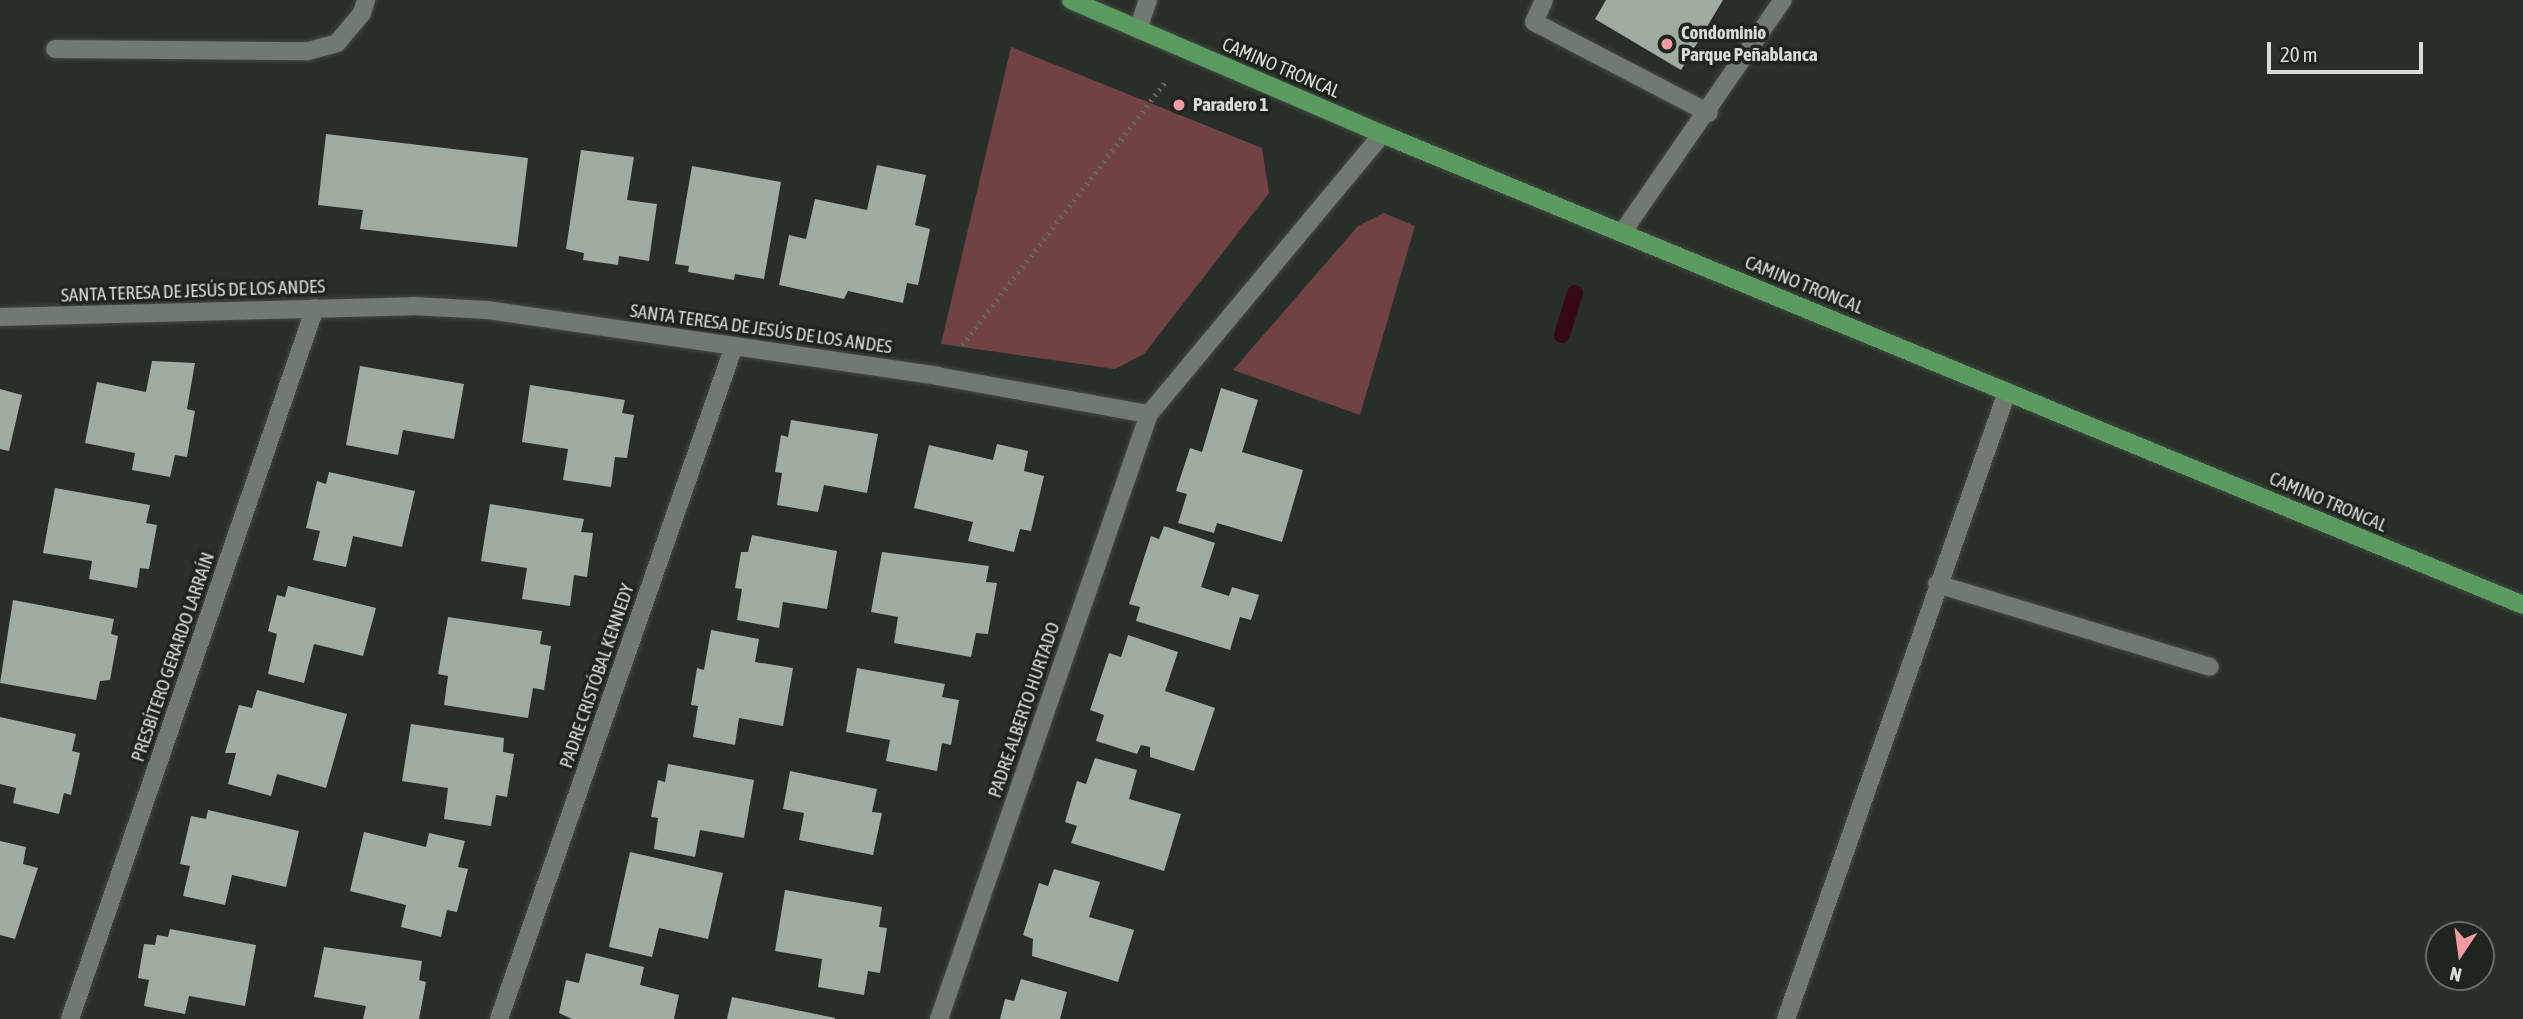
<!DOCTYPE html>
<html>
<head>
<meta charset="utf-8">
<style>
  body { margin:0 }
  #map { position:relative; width:2523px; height:1019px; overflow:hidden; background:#272f27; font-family:"Asap Condensed",sans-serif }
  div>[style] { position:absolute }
  .green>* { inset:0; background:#704246 }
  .stream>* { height:16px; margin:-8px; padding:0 8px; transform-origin:8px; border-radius:8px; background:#370a13 }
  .building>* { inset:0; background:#a1aca1 }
  .path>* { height:4.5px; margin-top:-2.25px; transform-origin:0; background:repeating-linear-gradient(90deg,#616961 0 2px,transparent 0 7px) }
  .roads { filter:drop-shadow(0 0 2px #434a43) drop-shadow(0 0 2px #434a43) }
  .service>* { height:18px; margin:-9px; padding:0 9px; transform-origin:9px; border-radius:9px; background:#707a70 }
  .minor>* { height:18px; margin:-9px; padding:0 9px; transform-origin:9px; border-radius:9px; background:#707a70 }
  .primary>* { height:18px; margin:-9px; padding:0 9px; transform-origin:9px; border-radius:9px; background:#5a9c60 }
  .dots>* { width:19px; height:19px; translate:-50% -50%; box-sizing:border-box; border:4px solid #1d251d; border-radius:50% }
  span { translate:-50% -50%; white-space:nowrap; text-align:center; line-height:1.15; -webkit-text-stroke:7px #1d251d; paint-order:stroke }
  .poi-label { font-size:19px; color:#d6dcd6; font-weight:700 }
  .left { translate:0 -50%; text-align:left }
  .street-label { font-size:19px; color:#d6dcd6 }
  .north { position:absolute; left:2425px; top:921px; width:70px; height:70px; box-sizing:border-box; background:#1d251d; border:2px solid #676e67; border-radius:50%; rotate:193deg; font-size:19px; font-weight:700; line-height:28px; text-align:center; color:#d6dcd6 }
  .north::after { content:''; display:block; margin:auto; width:24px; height:32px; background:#f49aa2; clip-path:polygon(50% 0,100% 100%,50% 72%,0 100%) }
  .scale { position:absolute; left:2267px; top:42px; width:156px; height:32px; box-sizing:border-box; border:4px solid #d6dcd6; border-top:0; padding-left:9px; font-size:21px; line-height:24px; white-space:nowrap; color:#d6dcd6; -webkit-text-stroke:5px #1d251d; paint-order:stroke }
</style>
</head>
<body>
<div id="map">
  <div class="green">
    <i style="clip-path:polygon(1011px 47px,1262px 148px,1269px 193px,1144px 354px,1115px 369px,941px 344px)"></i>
    <i style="clip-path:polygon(1384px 213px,1415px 226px,1360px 415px,1233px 370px,1358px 226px)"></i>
  </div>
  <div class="stream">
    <i style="left:1562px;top:335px;width:44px;rotate:-72.8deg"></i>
  </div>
  <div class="building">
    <i style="clip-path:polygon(1606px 0,1723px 0,1681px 70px,1595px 19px)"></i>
    <i style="clip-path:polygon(326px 134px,528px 158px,517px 247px,360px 229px,363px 210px,318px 205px)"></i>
    <i style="clip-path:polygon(581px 150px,634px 157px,627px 200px,657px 204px,649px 261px,619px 256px,618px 265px,583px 260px,584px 253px,566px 249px)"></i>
    <i style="clip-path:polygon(877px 165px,926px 175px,915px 225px,930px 229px,918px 285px,907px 283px,903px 303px,848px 291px,844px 299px,779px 285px,789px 235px,806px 239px,815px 199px,867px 210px)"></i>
    <i style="clip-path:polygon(692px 166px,781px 182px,764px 279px,735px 274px,734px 280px,688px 272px,689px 266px,675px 264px)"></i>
    <i style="clip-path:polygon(152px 361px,195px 363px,187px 409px,195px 411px,187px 457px,175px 455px,170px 477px,132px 470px,135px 453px,85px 443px,97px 382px,146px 392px)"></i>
    <i style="clip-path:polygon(360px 366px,464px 384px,454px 439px,403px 430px,398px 455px,346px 445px)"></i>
    <i style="clip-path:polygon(530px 385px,625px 400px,622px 413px,634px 415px,627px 458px,615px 457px,611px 487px,563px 480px,568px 449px,522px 442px)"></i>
    <i style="clip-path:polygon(1221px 388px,1258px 400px,1242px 452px,1303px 470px,1282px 542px,1217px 523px,1214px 533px,1178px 523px,1187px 494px,1176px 491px,1190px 448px,1202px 452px)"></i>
    <i style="clip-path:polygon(0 389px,22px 395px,9px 451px,0 449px)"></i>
    <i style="clip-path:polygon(791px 420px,878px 434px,867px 493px,824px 485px,818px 512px,777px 505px,782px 473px,775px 472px,781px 435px,788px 437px)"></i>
    <i style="clip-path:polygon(997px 444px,1028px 451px,1024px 471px,1044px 476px,1031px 531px,1020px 529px,1014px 552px,968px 541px,973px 522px,914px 508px,929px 445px,993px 460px)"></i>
    <i style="clip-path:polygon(329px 472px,415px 491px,402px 547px,353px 536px,346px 567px,313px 560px,320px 531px,306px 528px,317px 481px,326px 484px)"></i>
    <i style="clip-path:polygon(55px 488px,150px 505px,146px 523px,157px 525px,149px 569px,140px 568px,137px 588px,89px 579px,92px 561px,43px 553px)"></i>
    <i style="clip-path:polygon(490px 504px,584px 519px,581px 532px,593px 533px,587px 577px,574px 575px,570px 606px,522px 599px,527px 568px,481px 561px)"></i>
    <i style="clip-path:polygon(1164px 526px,1215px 543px,1201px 587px,1229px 596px,1232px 587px,1259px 595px,1251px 620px,1240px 617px,1230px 650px,1136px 621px,1140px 607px,1129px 604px,1151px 536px,1159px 539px)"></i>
    <i style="clip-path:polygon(752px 535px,837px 551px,827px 609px,783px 602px,779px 628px,737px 620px,742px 589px,735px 588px,741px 552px,748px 552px)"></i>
    <i style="clip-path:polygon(882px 552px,989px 566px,986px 582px,997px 583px,988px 634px,976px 633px,971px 657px,894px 643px,898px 617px,871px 612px)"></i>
    <i style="clip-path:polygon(288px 586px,376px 608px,363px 656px,314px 644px,304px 683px,268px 674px,277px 634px,268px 631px,277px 595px,285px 597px)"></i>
    <i style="clip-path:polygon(13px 600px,114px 619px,111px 634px,118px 636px,110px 680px,100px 681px,96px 700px,0 683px)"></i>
    <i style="clip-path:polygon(448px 617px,542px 631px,540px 644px,551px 646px,544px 690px,533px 688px,528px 718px,444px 705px,448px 676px,438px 674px)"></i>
    <i style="clip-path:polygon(711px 630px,759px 639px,755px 662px,793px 668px,783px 726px,739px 718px,735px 745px,693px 737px,698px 706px,691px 705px,697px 668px,704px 670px)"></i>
    <i style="clip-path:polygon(1128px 635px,1178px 652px,1165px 691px,1215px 708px,1194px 771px,1150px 757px,1150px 747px,1141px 745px,1137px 754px,1096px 741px,1104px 715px,1090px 710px,1109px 653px,1121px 657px)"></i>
    <i style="clip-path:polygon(857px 668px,945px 684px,942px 697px,959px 700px,951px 745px,942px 743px,937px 771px,886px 761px,890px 740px,846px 732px)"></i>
    <i style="clip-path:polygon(257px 690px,347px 714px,326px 788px,277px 774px,271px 796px,228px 784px,236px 753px,225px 753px,239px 705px,252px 708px)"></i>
    <i style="clip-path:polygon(0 717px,76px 734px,72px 751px,80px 753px,71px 795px,64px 793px,59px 814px,13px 803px,16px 788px,0 784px)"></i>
    <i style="clip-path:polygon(411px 724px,504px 738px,503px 752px,514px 754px,507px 797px,496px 795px,491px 826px,444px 819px,448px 788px,402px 781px)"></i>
    <i style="clip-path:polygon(1095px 758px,1137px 770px,1129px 799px,1181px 814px,1164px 871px,1071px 843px,1077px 826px,1065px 822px,1077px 781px,1086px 784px)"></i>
    <i style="clip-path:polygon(668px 764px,754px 780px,744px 838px,700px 830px,695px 857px,654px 849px,658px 818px,651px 817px,658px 780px,665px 782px)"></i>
    <i style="clip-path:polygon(790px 771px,877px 789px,872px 812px,882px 813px,873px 855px,799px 840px,804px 813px,783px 809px)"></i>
    <i style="clip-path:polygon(208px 810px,299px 831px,286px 887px,232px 875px,225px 905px,183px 896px,190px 866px,180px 864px,191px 816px,206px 819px)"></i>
    <i style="clip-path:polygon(364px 832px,426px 847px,429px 833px,465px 841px,458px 867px,468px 869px,457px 912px,447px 910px,441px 937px,401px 927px,406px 905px,350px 891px)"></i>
    <i style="clip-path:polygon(0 841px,26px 847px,23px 864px,38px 868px,15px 939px,0 935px)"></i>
    <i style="clip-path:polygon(630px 852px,723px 873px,708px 939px,659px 928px,652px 957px,609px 947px)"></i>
    <i style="clip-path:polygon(1054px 869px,1100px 882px,1089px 917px,1134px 930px,1118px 982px,1032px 956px,1033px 939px,1023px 935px,1039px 883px,1048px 886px)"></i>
    <i style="clip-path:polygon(785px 890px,882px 907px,879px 927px,887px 928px,880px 973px,868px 971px,864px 995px,818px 987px,822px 959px,775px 951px)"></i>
    <i style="clip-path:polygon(170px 929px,256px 945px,245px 1006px,189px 996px,185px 1014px,144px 1006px,149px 980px,138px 978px,144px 944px,155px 945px,157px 935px,168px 937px)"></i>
    <i style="clip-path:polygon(324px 947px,422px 961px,419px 980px,426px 982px,419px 1019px,363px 1019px,366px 1006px,314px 997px)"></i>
    <i style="clip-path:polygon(586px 953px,644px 967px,640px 985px,679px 995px,674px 1019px,572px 1019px,559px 1013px,566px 980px,579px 983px)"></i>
    <i style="clip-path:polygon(1021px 979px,1067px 992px,1060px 1019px,1000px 1019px,1005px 999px,1014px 1001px)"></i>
    <i style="clip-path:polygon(732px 997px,835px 1018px,835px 1019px,727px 1019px)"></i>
  </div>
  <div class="path">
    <i style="left:962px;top:345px;width:334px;rotate:-52.3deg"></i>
  </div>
  <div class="roads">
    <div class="service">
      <i style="left:1544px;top:0;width:24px;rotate:114deg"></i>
      <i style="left:1534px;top:22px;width:197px;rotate:27.5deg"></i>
      <i style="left:55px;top:49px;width:253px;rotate:0.5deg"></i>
      <i style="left:308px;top:51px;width:30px;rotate:-15deg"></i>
      <i style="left:337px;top:43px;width:39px;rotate:-50deg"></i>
      <i style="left:362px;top:13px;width:14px;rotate:-73deg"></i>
      <i style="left:1622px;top:233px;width:283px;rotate:-55.4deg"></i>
      <i style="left:1937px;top:584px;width:285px;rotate:16.9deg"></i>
      <i style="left:1786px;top:1019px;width:665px;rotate:-70.58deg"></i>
    </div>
    <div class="minor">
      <i style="left:1138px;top:29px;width:31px;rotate:-71deg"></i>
      <i style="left:0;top:317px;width:413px;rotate:-1.5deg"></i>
      <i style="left:413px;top:306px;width:74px;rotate:3.1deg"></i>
      <i style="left:487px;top:310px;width:455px;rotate:8.3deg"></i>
      <i style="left:937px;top:376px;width:215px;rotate:10.2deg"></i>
      <i style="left:70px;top:1019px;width:752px;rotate:-70.99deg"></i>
      <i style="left:499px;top:1019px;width:713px;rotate:-70.75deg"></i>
      <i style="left:939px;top:1019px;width:640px;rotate:-70.86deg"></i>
      <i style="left:1149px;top:414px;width:364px;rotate:-50.2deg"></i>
    </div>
    <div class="primary">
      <i style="left:1071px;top:0;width:339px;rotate:23.3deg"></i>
      <i style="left:1382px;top:134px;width:1234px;rotate:22.43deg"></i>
    </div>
  </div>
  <div class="dots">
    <i style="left:1667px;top:44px;background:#f49aa2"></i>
    <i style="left:1179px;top:105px;background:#f49aa2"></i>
  </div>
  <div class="poi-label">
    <span class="left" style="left:1681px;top:44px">Condominio<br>Parque Peñablanca</span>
    <span class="left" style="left:1193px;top:105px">Paradero 1</span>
  </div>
  <div class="street-label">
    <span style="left:1281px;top:68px;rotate:23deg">CAMINO TRONCAL</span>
    <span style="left:1804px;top:285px;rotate:22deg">CAMINO TRONCAL</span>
    <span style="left:193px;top:291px;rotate:-2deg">SANTA TERESA DE JESÚS DE LOS ANDES</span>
    <span style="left:761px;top:329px;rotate:8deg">SANTA TERESA DE JESÚS DE LOS ANDES</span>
    <span style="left:2328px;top:502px;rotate:23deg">CAMINO TRONCAL</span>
    <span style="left:173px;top:657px;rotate:-71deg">PRESBÍTERO GERARDO LARRAÍN</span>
    <span style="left:597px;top:676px;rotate:-71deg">PADRE CRISTÓBAL KENNEDY</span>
    <span style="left:1024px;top:710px;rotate:-71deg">PADRE ALBERTO HURTADO</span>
  </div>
  <div class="north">N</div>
  <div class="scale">20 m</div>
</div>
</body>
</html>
